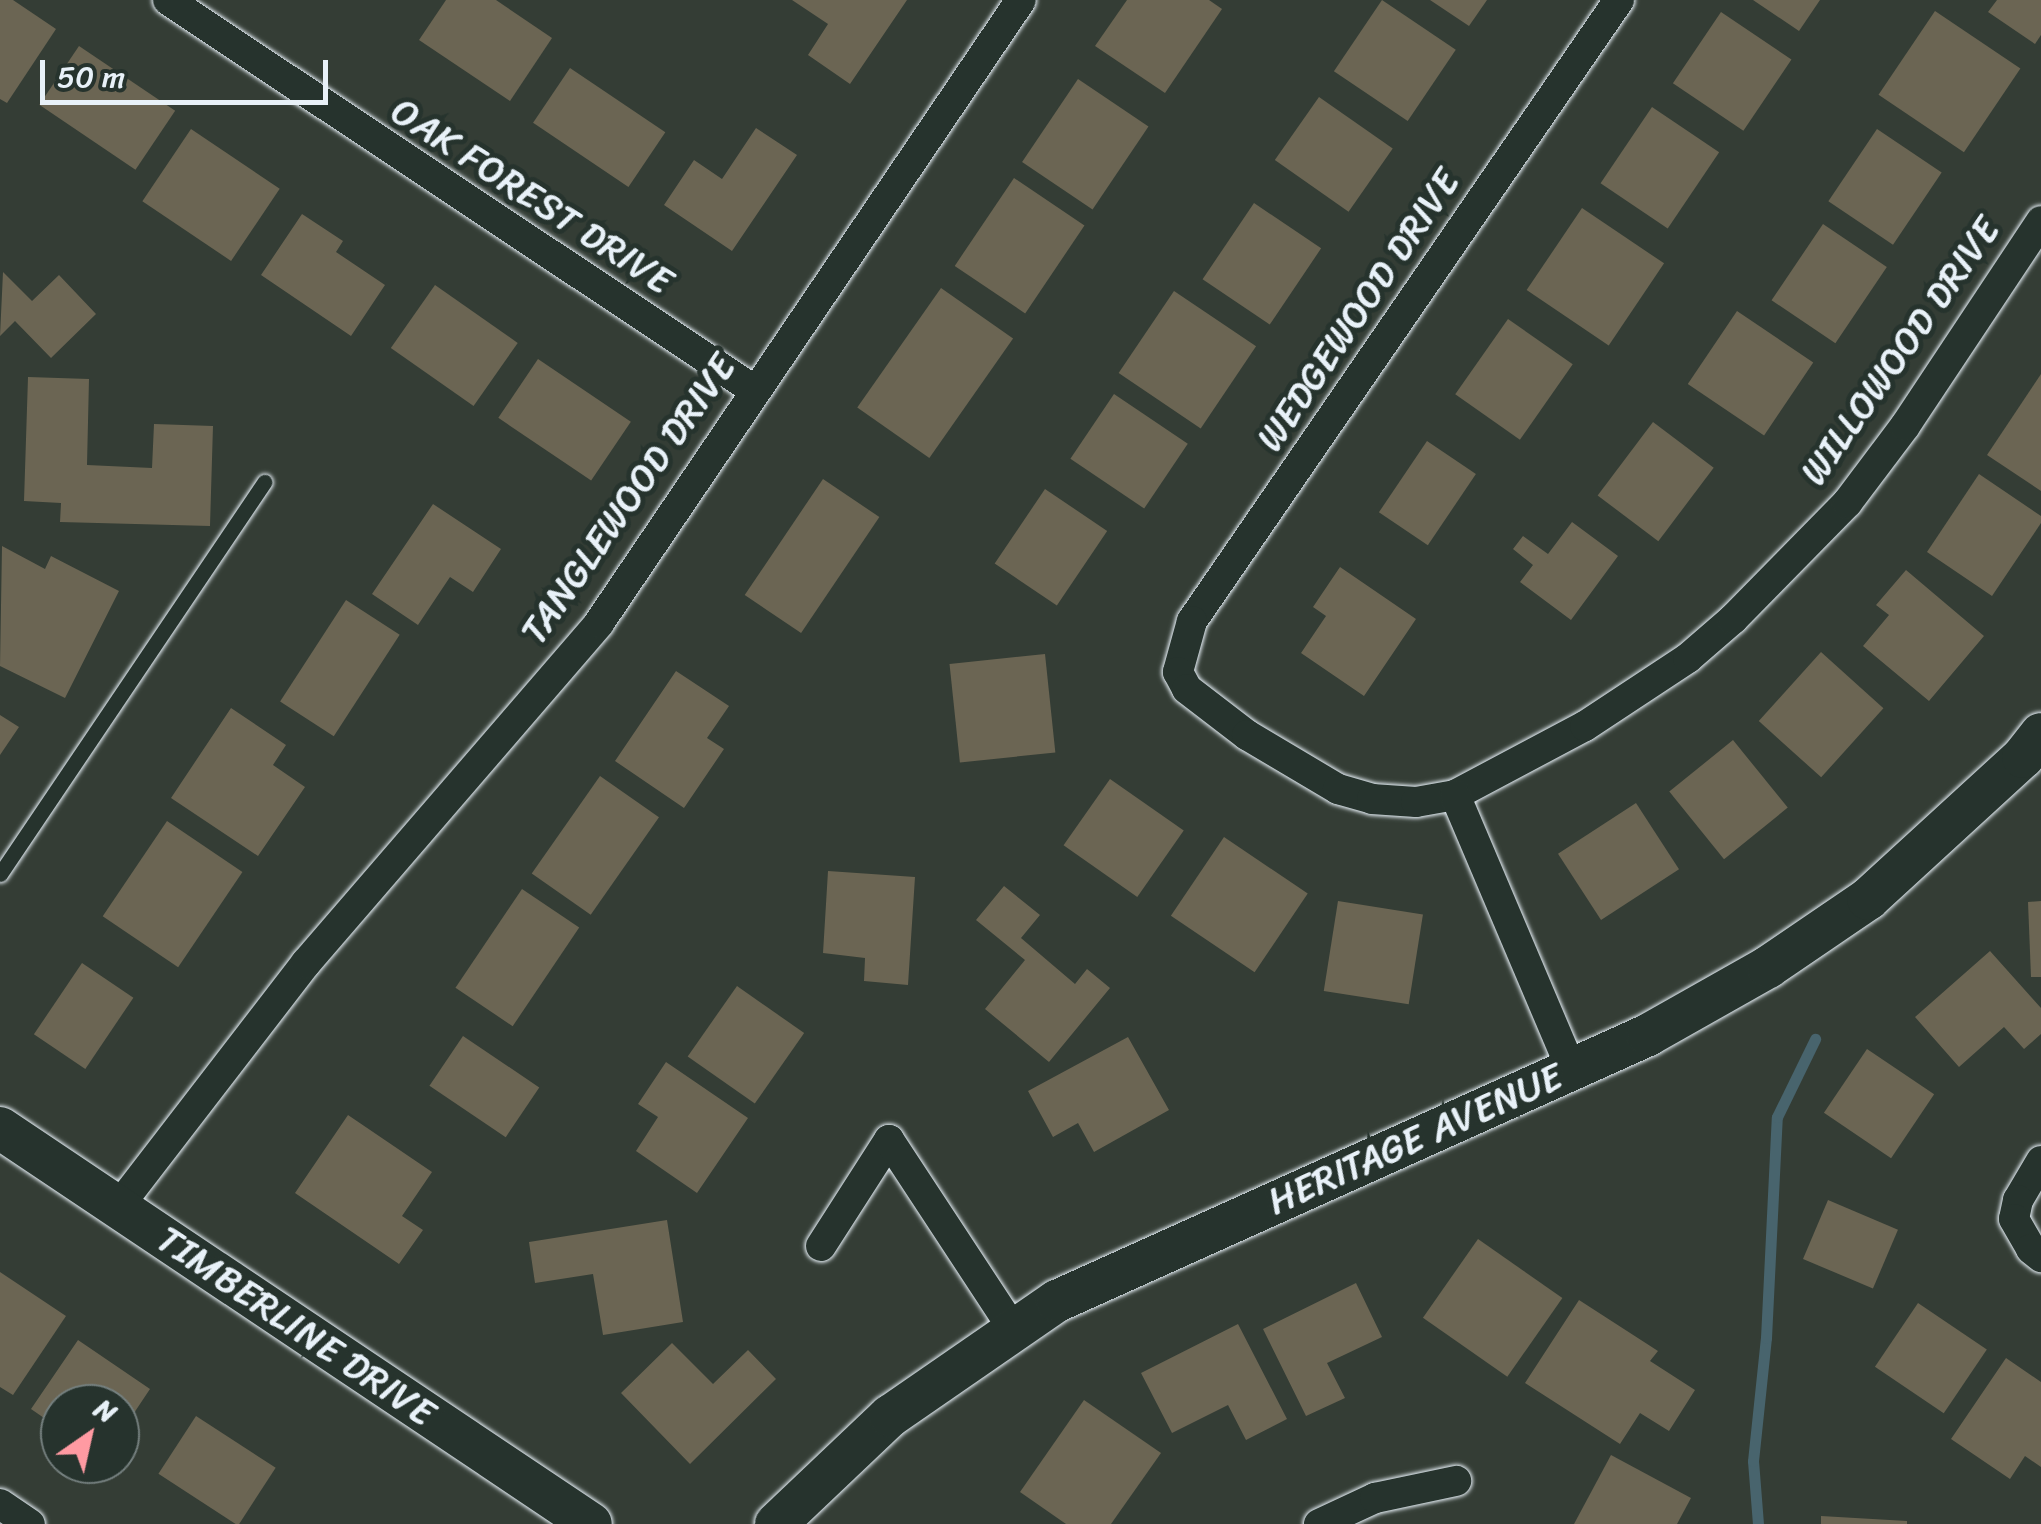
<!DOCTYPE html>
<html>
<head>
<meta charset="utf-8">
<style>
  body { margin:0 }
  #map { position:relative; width:2041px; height:1524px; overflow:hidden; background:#343d35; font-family:Sriracha,sans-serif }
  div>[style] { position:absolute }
  .stream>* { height:11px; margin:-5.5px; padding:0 5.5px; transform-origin:5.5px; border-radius:5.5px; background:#48646d }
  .building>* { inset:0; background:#6b6553; transform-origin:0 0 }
  .roads { filter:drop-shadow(0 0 2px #e8f1f8) drop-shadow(0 0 2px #e8f1f8) }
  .lane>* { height:15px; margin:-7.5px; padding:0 7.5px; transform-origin:7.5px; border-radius:7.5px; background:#26332d }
  .street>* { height:30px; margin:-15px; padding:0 15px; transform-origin:15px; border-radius:15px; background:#26332d }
  .secondary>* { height:42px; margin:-21px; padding:0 21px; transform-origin:21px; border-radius:21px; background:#26332d }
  span { translate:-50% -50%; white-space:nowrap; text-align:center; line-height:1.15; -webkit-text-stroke:10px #26332d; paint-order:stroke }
  .street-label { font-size:38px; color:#e8f1f8 }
  .north { position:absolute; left:40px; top:1384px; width:100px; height:100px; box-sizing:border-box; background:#26332d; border:2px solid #747f7e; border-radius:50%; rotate:34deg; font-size:28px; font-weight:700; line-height:40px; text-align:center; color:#e8f1f8 }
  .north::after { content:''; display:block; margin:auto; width:35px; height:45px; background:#ff9aa2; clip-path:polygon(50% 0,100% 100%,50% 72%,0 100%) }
  .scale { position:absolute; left:40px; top:60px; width:288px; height:45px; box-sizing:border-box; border:5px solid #e8f1f8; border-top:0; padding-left:12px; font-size:30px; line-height:35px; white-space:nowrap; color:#e8f1f8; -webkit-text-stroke:8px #26332d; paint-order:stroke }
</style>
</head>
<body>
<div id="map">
  <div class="stream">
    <i style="left:1758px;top:1524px;width:63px;rotate:-94.5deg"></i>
    <i style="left:1753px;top:1461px;width:124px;rotate:-84deg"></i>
    <i style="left:1766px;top:1338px;width:221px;rotate:-87.2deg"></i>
    <i style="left:1777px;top:1117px;width:87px;rotate:-64deg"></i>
  </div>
  <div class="building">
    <i style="clip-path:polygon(0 0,13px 0,56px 29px,7px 103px,0 99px)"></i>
    <i style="clip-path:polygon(446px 0,496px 0,552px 38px,510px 101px,419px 40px)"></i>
    <i style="clip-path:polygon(792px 0,907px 0,850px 84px,808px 55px,828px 24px)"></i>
    <i style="clip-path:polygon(1127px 0,1209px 0,1222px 9px,1165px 93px,1095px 46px)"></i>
    <i style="left:1382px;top:0;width:89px;height:86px;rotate:34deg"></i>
    <i style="clip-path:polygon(1430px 0,1487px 0,1469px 26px)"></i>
    <i style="clip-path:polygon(1753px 0,1820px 0,1799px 31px)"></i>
    <i style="clip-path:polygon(1997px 0,2041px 0,2041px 35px,2035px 44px,1988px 12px)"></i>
    <i style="left:1935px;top:11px;width:103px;height:101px;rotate:34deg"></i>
    <i style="left:1721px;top:12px;width:85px;height:86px;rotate:34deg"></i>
    <i style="left:79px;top:46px;width:116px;height:71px;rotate:34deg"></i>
    <i style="left:570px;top:68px;width:115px;height:66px;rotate:34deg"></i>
    <i style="left:1078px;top:79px;width:85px;height:100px;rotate:34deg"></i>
    <i style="left:1319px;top:97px;width:90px;height:77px;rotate:35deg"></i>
    <i style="left:1652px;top:107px;width:81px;height:92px;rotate:34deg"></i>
    <i style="clip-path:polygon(756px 128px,797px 155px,732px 251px,664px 205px,694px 160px,722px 179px)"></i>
    <i style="left:191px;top:129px;width:107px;height:87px;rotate:34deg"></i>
    <i style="left:1877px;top:129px;width:78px;height:87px;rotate:34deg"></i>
    <i style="left:1014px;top:178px;width:85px;height:106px;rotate:34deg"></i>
    <i style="left:1254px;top:203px;width:81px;height:92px;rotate:34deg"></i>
    <i style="left:1582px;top:208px;width:99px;height:99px;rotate:34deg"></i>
    <i style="clip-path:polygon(302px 214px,343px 241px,336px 252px,385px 285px,351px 336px,261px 275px)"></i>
    <i style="left:1823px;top:224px;width:77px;height:92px;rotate:34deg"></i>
    <i style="clip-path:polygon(3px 272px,32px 301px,59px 275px,96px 314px,51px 358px,15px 321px,0 336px)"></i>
    <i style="left:435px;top:285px;width:101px;height:77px;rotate:35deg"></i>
    <i style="left:941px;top:288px;width:88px;height:146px;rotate:35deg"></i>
    <i style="left:1174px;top:291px;width:99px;height:99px;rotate:34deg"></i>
    <i style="left:1737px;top:311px;width:92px;height:88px;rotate:34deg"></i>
    <i style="left:1508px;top:319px;width:79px;height:92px;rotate:35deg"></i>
    <i style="left:538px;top:359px;width:112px;height:71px;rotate:34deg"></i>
    <i style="clip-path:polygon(2041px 374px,2041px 491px,1987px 455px)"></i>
    <i style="clip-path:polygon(28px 377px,89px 379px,87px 465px,152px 468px,154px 424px,213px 426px,210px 526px,60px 522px,61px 503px,24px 501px)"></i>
    <i style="left:1114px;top:394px;width:89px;height:78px;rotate:34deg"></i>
    <i style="left:1653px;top:422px;width:76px;height:92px;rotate:37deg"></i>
    <i style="left:1427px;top:441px;width:59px;height:86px;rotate:34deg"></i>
    <i style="clip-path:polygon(1979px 474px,2041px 516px,2041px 523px,1992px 596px,1927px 552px)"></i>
    <i style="left:823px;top:479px;width:68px;height:140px;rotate:34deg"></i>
    <i style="left:1045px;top:489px;width:75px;height:90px;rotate:34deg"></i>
    <i style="clip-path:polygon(433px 504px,501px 549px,473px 592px,450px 577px,418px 625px,372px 594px)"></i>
    <i style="clip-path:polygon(1572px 522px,1618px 556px,1571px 620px,1520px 582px,1533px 565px,1513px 549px,1523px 536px,1548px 554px)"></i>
    <i style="clip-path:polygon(2px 546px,45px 569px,51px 556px,119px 591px,65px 698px,0 666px)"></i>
    <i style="clip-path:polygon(1340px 567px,1416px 619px,1364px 696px,1301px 653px,1326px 616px,1313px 607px)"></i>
    <i style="clip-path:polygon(1906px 570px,1984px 636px,1929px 701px,1863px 646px,1889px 615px,1876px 605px)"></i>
    <i style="left:346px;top:600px;width:64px;height:121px;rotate:33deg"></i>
    <i style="left:1821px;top:652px;width:84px;height:93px;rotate:42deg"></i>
    <i style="left:1045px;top:654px;width:99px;height:96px;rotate:84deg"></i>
    <i style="clip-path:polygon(676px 671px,729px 706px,707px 738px,724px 749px,684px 808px,615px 761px)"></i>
    <i style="clip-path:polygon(231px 708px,286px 745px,273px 765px,305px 787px,258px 856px,171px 798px)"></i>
    <i style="clip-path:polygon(0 715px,19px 727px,0 755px)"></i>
    <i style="left:1733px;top:740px;width:87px;height:82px;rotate:51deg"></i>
    <i style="left:600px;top:776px;width:72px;height:119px;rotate:35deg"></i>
    <i style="left:1110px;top:779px;width:90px;height:81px;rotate:35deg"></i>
    <i style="left:1636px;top:803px;width:79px;height:93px;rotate:57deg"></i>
    <i style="left:167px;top:821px;width:91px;height:115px;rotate:34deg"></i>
    <i style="left:1224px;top:837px;width:101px;height:95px;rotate:34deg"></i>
    <i style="clip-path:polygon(828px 871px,915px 877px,908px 985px,864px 981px,865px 958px,823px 953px)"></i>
    <i style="clip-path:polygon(1004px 886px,1040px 915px,1021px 938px,1075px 984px,1087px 969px,1110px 988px,1049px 1062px,985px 1009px,1025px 960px,976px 920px)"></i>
    <i style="left:522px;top:889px;width:69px;height:119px;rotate:34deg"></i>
    <i style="left:1338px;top:901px;width:86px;height:91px;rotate:9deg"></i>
    <i style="clip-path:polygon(2041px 901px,2041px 977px,2031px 977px,2028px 902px)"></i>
    <i style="clip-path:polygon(1990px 951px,2041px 1008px,2041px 1034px,2024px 1049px,2004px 1027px,1959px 1067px,1915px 1017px)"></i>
    <i style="left:82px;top:963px;width:62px;height:86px;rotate:34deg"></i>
    <i style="left:737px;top:986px;width:82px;height:86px;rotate:35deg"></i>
    <i style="left:463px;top:1036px;width:92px;height:60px;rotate:34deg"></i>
    <i style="clip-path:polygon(1128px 1037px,1169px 1110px,1094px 1152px,1078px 1123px,1053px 1137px,1028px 1091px)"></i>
    <i style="left:1867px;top:1049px;width:81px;height:77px;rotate:34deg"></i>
    <i style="clip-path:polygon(666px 1062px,748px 1118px,697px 1193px,636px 1151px,658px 1117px,638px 1104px)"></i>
    <i style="clip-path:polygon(348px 1115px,432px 1172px,402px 1216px,423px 1230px,399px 1264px,295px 1193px)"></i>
    <i style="left:1828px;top:1200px;width:76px;height:64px;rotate:23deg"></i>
    <i style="clip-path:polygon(667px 1220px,683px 1322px,603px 1335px,593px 1274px,535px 1283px,529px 1242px)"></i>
    <i style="left:1478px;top:1239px;width:103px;height:96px;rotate:35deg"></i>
    <i style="clip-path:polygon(0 1272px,66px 1316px,13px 1395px,0 1387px)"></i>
    <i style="clip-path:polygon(1356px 1283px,1382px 1337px,1327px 1363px,1345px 1398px,1306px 1416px,1263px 1329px)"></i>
    <i style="clip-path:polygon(1579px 1300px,1658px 1351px,1650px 1361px,1695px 1390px,1669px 1431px,1640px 1413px,1620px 1444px,1525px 1383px)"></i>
    <i style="left:1918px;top:1303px;width:83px;height:77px;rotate:34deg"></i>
    <i style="clip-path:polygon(1238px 1324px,1287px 1419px,1246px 1440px,1228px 1405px,1172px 1433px,1141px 1373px)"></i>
    <i style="clip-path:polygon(78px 1340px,150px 1389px,120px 1434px,120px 1404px,60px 1404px,60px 1429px,31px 1409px)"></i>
    <i style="clip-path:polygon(672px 1343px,713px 1384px,748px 1350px,776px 1379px,690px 1464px,621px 1393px)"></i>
    <i style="clip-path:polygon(2006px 1358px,2041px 1382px,2041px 1467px,2025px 1456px,2010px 1479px,1951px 1439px)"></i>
    <i style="clip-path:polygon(1084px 1400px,1161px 1453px,1111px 1524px,1066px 1524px,1020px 1492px)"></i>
    <i style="left:196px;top:1416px;width:95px;height:69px;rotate:33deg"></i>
    <i style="clip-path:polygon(1611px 1455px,1691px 1498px,1677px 1524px,1574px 1524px)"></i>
    <i style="clip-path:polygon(1821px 1516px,1907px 1521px,1907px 1524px,1821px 1524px)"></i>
  </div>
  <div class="roads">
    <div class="lane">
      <i style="left:0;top:874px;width:473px;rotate:-56deg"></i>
    </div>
    <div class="street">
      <i style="left:168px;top:0;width:704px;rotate:33.64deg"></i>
      <i style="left:1619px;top:0;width:754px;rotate:124.51deg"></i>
      <i style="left:1192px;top:621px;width:53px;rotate:105.4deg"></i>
      <i style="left:1178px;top:672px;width:19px;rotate:62deg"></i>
      <i style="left:1187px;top:689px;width:76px;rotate:37.5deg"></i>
      <i style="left:1247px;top:735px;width:106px;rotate:30.7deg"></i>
      <i style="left:1338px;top:789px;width:35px;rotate:16deg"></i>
      <i style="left:1372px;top:799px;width:44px;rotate:3.9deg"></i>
      <i style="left:1416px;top:802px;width:40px;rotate:-10deg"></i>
      <i style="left:1455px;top:795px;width:147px;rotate:-28deg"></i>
      <i style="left:1585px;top:726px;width:123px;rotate:-33.4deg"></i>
      <i style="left:1688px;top:658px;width:60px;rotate:-40.9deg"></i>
      <i style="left:1733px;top:619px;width:163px;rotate:-45.5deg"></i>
      <i style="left:1847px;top:503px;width:96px;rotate:-53deg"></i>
      <i style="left:1905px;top:426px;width:246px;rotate:-56.4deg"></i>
      <i style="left:1455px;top:795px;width:299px;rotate:67deg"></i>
      <i style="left:2041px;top:1161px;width:45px;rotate:120.5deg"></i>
      <i style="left:2018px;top:1200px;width:19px;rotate:102deg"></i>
      <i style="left:2014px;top:1219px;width:34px;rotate:60deg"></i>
      <i style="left:2031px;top:1249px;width:13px;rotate:39deg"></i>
      <i style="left:118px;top:1207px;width:308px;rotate:-52.4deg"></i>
      <i style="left:306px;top:963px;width:449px;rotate:-49.2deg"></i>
      <i style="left:599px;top:623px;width:752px;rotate:-55.89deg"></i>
      <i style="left:821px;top:1246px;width:126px;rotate:-57.3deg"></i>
      <i style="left:889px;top:1140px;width:226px;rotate:56.7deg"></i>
      <i style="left:0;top:1504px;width:36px;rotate:34deg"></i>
      <i style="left:1319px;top:1524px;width:62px;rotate:-24.9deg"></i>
      <i style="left:1375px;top:1498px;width:83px;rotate:-11.9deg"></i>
    </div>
    <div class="secondary">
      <i style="left:0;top:1128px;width:711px;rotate:33.82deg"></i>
      <i style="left:776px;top:1524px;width:157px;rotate:-43.5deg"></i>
      <i style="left:890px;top:1416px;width:203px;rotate:-34.6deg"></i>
      <i style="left:1057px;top:1301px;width:648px;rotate:-24.23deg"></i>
      <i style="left:1648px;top:1035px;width:138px;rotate:-29.5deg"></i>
      <i style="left:1768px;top:967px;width:121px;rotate:-34.2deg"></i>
      <i style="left:1868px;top:899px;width:210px;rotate:-42.5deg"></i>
      <i style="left:2023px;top:757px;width:29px;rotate:-52deg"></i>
    </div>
  </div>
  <div class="street-label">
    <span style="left:532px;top:196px;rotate:33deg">OAK FOREST DRIVE</span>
    <span style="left:1358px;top:310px;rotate:-56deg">WEDGEWOOD DRIVE</span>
    <span style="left:1900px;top:351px;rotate:-55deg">WILLOWOOD DRIVE</span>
    <span style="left:628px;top:499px;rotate:-55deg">TANGLEWOOD DRIVE</span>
    <span style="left:1415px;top:1139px;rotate:-24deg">HERITAGE AVENUE</span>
    <span style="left:296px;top:1326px;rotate:34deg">TIMBERLINE DRIVE</span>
  </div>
  <div class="north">N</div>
  <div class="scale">50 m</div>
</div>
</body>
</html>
